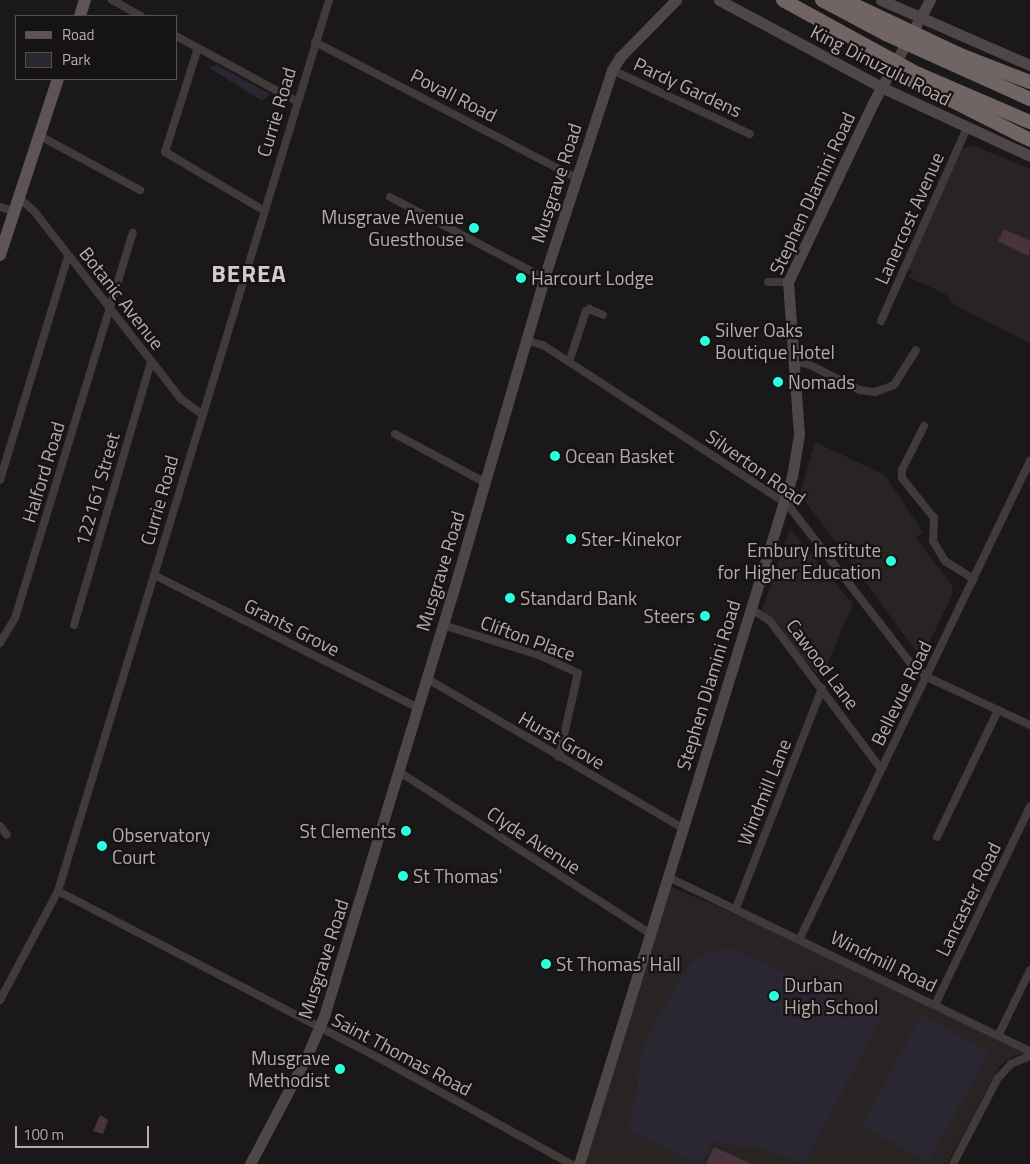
<!DOCTYPE html>
<html>
<head>
<meta charset="utf-8">
<style>
  body { margin:0 }
  #map { position:relative; width:1030px; height:1164px; overflow:hidden; background:#1a1818; font-family:"Titillium Web",sans-serif }
  div>[style] { position:absolute }
  .built>* { inset:0; background:#272423 }
  .green>* { inset:0; background:#2a2732; transform-origin:0 0 }
  .water>* { inset:0; background:#49333c }
  .street>* { height:8px; margin:-4px; padding:0 4px; transform-origin:4px; border-radius:4px; background:#413a3a }
  .secondary>* { height:11px; margin:-5.5px; padding:0 5.5px; transform-origin:5.5px; border-radius:5.5px; background:#4f4647 }
  .primary>* { height:12px; margin:-6px; padding:0 6px; transform-origin:6px; border-radius:6px; background:#5e5455 }
  .highway>* { height:14px; margin:-7px; padding:0 7px; transform-origin:7px; border-radius:7px; background:#716465 }
  .dots>* { width:14px; height:14px; translate:-50% -50%; box-sizing:border-box; border:2px solid #151313; border-radius:50% }
  span { translate:-50% -50%; white-space:nowrap; text-align:center; line-height:1.15; -webkit-text-stroke:4.5px #151313; paint-order:stroke }
  .street-label { font-size:19px; color:#bba9ab }
  .poi-label { font-size:19px; color:#bba9ab }
  .right { translate:-100% -50%; text-align:right }
  .left { translate:0 -50%; text-align:left }
  .district-label { font-size:24px; color:#d6cacb; font-weight:700; letter-spacing:1px }
  .legend { position:absolute; left:15px; top:15px; width:162px; height:65px; box-sizing:border-box; background:#151313; border:1px solid #574f50; margin:0; padding:6px 9px; list-style:none; font-size:15px; color:#bba9ab }
  .legend li { display:flex; align-items:center; gap:10px; height:25px }
  .legend b { width:25px; border:1px solid #574f50 }
  .scale { position:absolute; left:15px; top:1126px; width:134px; height:22px; box-sizing:border-box; border:2px solid #bba9ab; border-top:0; padding-left:6px; font-size:15px; line-height:18px; white-space:nowrap; color:#bba9ab; -webkit-text-stroke:4px #151313; paint-order:stroke }
</style>
</head>
<body>
<div id="map">
  <div class="built">
    <i style="clip-path:polygon(972px 145px,1030px 169px,1030px 343px,953px 304px,946px 294px,908px 277px,912px 271px,906px 269px,962px 149px)"></i>
    <i style="clip-path:polygon(815px 442px,885px 475px,923px 532px,916px 538px,952px 585px,953px 593px,924px 654px,919px 655px,800px 494px)"></i>
    <i style="clip-path:polygon(790px 529px,853px 604px,821px 679px,762px 610px)"></i>
    <i style="clip-path:polygon(669px 886px,795px 939px,1030px 1053px,1013px 1056px,999px 1067px,947px 1164px,583px 1164px)"></i>
  </div>
  <div class="green">
    <i style="clip-path:polygon(217px 65px,270px 94px,262px 101px,208px 67px)"></i>
    <i style="clip-path:polygon(717px 950px,736px 950px,882px 1018px,803px 1164px,764px 1149px,712px 1142px,701px 1164px,697px 1164px,627px 1129px,637px 1092px,640px 1055px,650px 1032px,687px 967px,698px 956px)"></i>
    <i style="left:922px;top:1015px;width:77px;height:126px;rotate:29deg"></i>
  </div>
  <div class="water">
    <i style="clip-path:polygon(1004px 229px,1030px 241px,1029px 256px,998px 241px)"></i>
    <i style="clip-path:polygon(100px 1115px,108px 1120px,103px 1134px,93px 1131px)"></i>
    <i style="clip-path:polygon(714px 1147px,752px 1164px,706px 1164px)"></i>
  </div>
  <div class="street">
    <i style="left:112px;top:0;width:33px;rotate:29deg"></i>
    <i style="left:176px;top:36px;width:136px;rotate:28.4deg"></i>
    <i style="left:315px;top:42px;width:294px;rotate:27.5deg"></i>
    <i style="left:198px;top:48px;width:109px;rotate:107.6deg"></i>
    <i style="left:165px;top:152px;width:114px;rotate:30.6deg"></i>
    <i style="left:612px;top:70px;width:152px;rotate:24.9deg"></i>
    <i style="left:40px;top:136px;width:114px;rotate:28.4deg"></i>
    <i style="left:390px;top:197px;width:174px;rotate:27.7deg"></i>
    <i style="left:19px;top:198px;width:20px;rotate:41deg"></i>
    <i style="left:34px;top:211px;width:239px;rotate:52deg"></i>
    <i style="left:181px;top:399px;width:26px;rotate:36deg"></i>
    <i style="left:0;top:207px;width:15px;rotate:16deg"></i>
    <i style="left:768px;top:282px;width:20px"></i>
    <i style="left:881px;top:321px;width:211px;rotate:-66deg"></i>
    <i style="left:525px;top:340px;width:19px;rotate:16deg"></i>
    <i style="left:543px;top:345px;width:293px;rotate:33.1deg"></i>
    <i style="left:788px;top:505px;width:204px;rotate:52.2deg"></i>
    <i style="left:913px;top:666px;width:18px;rotate:38deg"></i>
    <i style="left:927px;top:677px;width:114px;rotate:25deg"></i>
    <i style="left:793px;top:361px;width:17px;rotate:13deg"></i>
    <i style="left:810px;top:365px;width:56px;rotate:26.6deg"></i>
    <i style="left:860px;top:390px;width:15px;rotate:8deg"></i>
    <i style="left:875px;top:392px;width:20px;rotate:-20deg"></i>
    <i style="left:894px;top:385px;width:41px;rotate:-57.8deg"></i>
    <i style="left:569px;top:362px;width:54px;rotate:-71.6deg"></i>
    <i style="left:586px;top:311px;width:4px;rotate:-34deg"></i>
    <i style="left:589px;top:309px;width:15px;rotate:23deg"></i>
    <i style="left:924px;top:426px;width:49px;rotate:116.6deg"></i>
    <i style="left:902px;top:470px;width:8px;rotate:90deg"></i>
    <i style="left:902px;top:478px;width:51px;rotate:51.3deg"></i>
    <i style="left:934px;top:518px;width:23px;rotate:92deg"></i>
    <i style="left:933px;top:541px;width:23px;rotate:59deg"></i>
    <i style="left:945px;top:561px;width:34px;rotate:32deg"></i>
    <i style="left:395px;top:434px;width:101px;rotate:28.3deg"></i>
    <i style="left:0;top:480px;width:234px;rotate:-73.1deg"></i>
    <i style="left:154px;top:575px;width:293px;rotate:26.7deg"></i>
    <i style="left:751px;top:609px;width:22px;rotate:32deg"></i>
    <i style="left:770px;top:621px;width:185px;rotate:53.1deg"></i>
    <i style="left:74px;top:625px;width:274px;rotate:-73.7deg"></i>
    <i style="left:443px;top:625px;width:101px;rotate:17.4deg"></i>
    <i style="left:539px;top:655px;width:43px;rotate:24.8deg"></i>
    <i style="left:578px;top:673px;width:86px;rotate:102.7deg"></i>
    <i style="left:0;top:643px;width:29px;rotate:-59deg"></i>
    <i style="left:15px;top:618px;width:403px;rotate:-73deg"></i>
    <i style="left:426px;top:678px;width:298px;rotate:30.3deg"></i>
    <i style="left:398px;top:771px;width:302px;rotate:32.8deg"></i>
    <i style="left:0;top:826px;width:11px;rotate:52deg"></i>
    <i style="left:937px;top:837px;width:141px;rotate:-64.3deg"></i>
    <i style="left:668px;top:877px;width:402px;rotate:25.7deg"></i>
    <i style="left:58px;top:891px;width:360px;rotate:27.5deg"></i>
    <i style="left:377px;top:1057px;width:222px;rotate:28.9deg"></i>
    <i style="left:736px;top:908px;width:236px;rotate:-68.6deg"></i>
    <i style="left:800px;top:938px;width:530px;rotate:-64.26deg"></i>
    <i style="left:0;top:1000px;width:123px;rotate:-62deg"></i>
    <i style="left:58px;top:891px;width:931px;rotate:-73.08deg"></i>
    <i style="left:935px;top:1005px;width:220px;rotate:-64.4deg"></i>
    <i style="left:998px;top:1036px;width:73px;rotate:-64.1deg"></i>
    <i style="left:953px;top:1164px;width:97px;rotate:-62.4deg"></i>
    <i style="left:998px;top:1078px;width:19px;rotate:-47deg"></i>
    <i style="left:1011px;top:1064px;width:21px;rotate:-23deg"></i>
  </div>
  <div class="secondary">
    <i style="left:719px;top:0;width:184px;rotate:28.2deg"></i>
    <i style="left:881px;top:87px;width:164px;rotate:24.8deg"></i>
    <i style="left:881px;top:0;width:163px;rotate:23.6deg"></i>
    <i style="left:250px;top:1164px;width:120px;rotate:-62.2deg"></i>
    <i style="left:306px;top:1058px;width:46px;rotate:-66.8deg"></i>
    <i style="left:324px;top:1016px;width:443px;rotate:-73.1deg"></i>
    <i style="left:453px;top:592px;width:327px;rotate:-73.8deg"></i>
    <i style="left:544px;top:278px;width:219px;rotate:-71.9deg"></i>
    <i style="left:612px;top:70px;width:15px;rotate:-58deg"></i>
    <i style="left:620px;top:57px;width:80px;rotate:-45.5deg"></i>
    <i style="left:579px;top:1164px;width:720px;rotate:-72.8deg"></i>
    <i style="left:792px;top:476px;width:42px;rotate:-80.3deg"></i>
    <i style="left:799px;top:435px;width:153px;rotate:-94.1deg"></i>
    <i style="left:788px;top:282px;width:200px;rotate:-64.6deg"></i>
    <i style="left:874px;top:101px;width:115px;rotate:-61deg"></i>
  </div>
  <div class="primary">
    <i style="left:80px;top:16px;width:17px;rotate:-73deg"></i>
    <i style="left:0;top:255px;width:185px;rotate:-71.8deg"></i>
  </div>
  <div class="highway">
    <i style="left:783px;top:0;width:152px;rotate:28.8deg"></i>
    <i style="left:916px;top:73px;width:124px;rotate:23.3deg"></i>
    <i style="left:822px;top:0;width:72px;rotate:28deg"></i>
    <i style="left:886px;top:34px;width:158px;rotate:24.3deg"></i>
    <i style="left:844px;top:0;width:126px;rotate:25.3deg"></i>
    <i style="left:958px;top:54px;width:77px;rotate:21.3deg"></i>
    <i style="left:895px;top:72px;width:151px;rotate:26.7deg"></i>
  </div>
  <div class="dots">
    <i style="left:474px;top:228px;background:#2bffdc"></i>
    <i style="left:521px;top:278px;background:#2bffdc"></i>
    <i style="left:705px;top:341px;background:#2bffdc"></i>
    <i style="left:778px;top:382px;background:#2bffdc"></i>
    <i style="left:555px;top:456px;background:#2bffdc"></i>
    <i style="left:571px;top:539px;background:#2bffdc"></i>
    <i style="left:891px;top:561px;background:#2bffdc"></i>
    <i style="left:510px;top:598px;background:#2bffdc"></i>
    <i style="left:705px;top:616px;background:#2bffdc"></i>
    <i style="left:406px;top:831px;background:#2bffdc"></i>
    <i style="left:102px;top:846px;background:#2bffdc"></i>
    <i style="left:403px;top:876px;background:#2bffdc"></i>
    <i style="left:546px;top:964px;background:#2bffdc"></i>
    <i style="left:774px;top:996px;background:#2bffdc"></i>
    <i style="left:340px;top:1069px;background:#2bffdc"></i>
  </div>
  <div class="street-label">
    <span style="left:881px;top:65px;rotate:27deg">King Dinuzulu Road</span>
    <span style="left:688px;top:87px;rotate:25deg">Pardy Gardens</span>
    <span style="left:454px;top:95px;rotate:27deg">Povall Road</span>
    <span style="left:276px;top:112px;rotate:-73deg">Currie Road</span>
    <span style="left:556px;top:183px;rotate:-72deg">Musgrave Road</span>
    <span style="left:812px;top:193px;rotate:-65deg">Stephen Dlamini Road</span>
    <span style="left:909px;top:218px;rotate:-66deg">Lanercost Avenue</span>
    <span style="left:122px;top:298px;rotate:52deg">Botanic Avenue</span>
    <span style="left:756px;top:467px;rotate:35deg">Silverton Road</span>
    <span style="left:43px;top:472px;rotate:-73deg">Halford Road</span>
    <span style="left:97px;top:489px;rotate:-74deg">122161 Street</span>
    <span style="left:159px;top:500px;rotate:-74deg">Currie Road</span>
    <span style="left:440px;top:571px;rotate:-73deg">Musgrave Road</span>
    <span style="left:292px;top:627px;rotate:27deg">Grants Grove</span>
    <span style="left:528px;top:638px;rotate:20deg">Clifton Place</span>
    <span style="left:823px;top:664px;rotate:53deg">Cawood Lane</span>
    <span style="left:708px;top:685px;rotate:-73deg">Stephen Dlamini Road</span>
    <span style="left:901px;top:693px;rotate:-64deg">Bellevue Road</span>
    <span style="left:562px;top:740px;rotate:30deg">Hurst Grove</span>
    <span style="left:764px;top:792px;rotate:-68deg">Windmill Lane</span>
    <span style="left:534px;top:840px;rotate:33deg">Clyde Avenue</span>
    <span style="left:968px;top:899px;rotate:-64deg">Lancaster Road</span>
    <span style="left:323px;top:959px;rotate:-72deg">Musgrave Road</span>
    <span style="left:884px;top:961px;rotate:26deg">Windmill Road</span>
    <span style="left:402px;top:1054px;rotate:28deg">Saint Thomas Road</span>
  </div>
  <div class="poi-label">
    <span class="right" style="left:464px;top:228px">Musgrave Avenue<br>Guesthouse</span>
    <span class="left" style="left:531px;top:278px">Harcourt Lodge</span>
    <span class="left" style="left:715px;top:341px">Silver Oaks<br>Boutique Hotel</span>
    <span class="left" style="left:788px;top:382px">Nomads</span>
    <span class="left" style="left:565px;top:456px">Ocean Basket</span>
    <span class="left" style="left:581px;top:539px">Ster-Kinekor</span>
    <span class="right" style="left:881px;top:561px">Embury Institute<br>for Higher Education</span>
    <span class="left" style="left:520px;top:598px">Standard Bank</span>
    <span class="right" style="left:695px;top:616px">Steers</span>
    <span class="right" style="left:396px;top:831px">St Clements</span>
    <span class="left" style="left:112px;top:846px">Observatory<br>Court</span>
    <span class="left" style="left:413px;top:876px">St Thomas'</span>
    <span class="left" style="left:556px;top:964px">St Thomas' Hall</span>
    <span class="left" style="left:784px;top:996px">Durban<br>High School</span>
    <span class="right" style="left:330px;top:1069px">Musgrave<br>Methodist</span>
  </div>
  <div class="district-label">
    <span style="left:249px;top:274px">BEREA</span>
  </div>
  <ul class="legend">
  <li><b style="height:6px;background:#5e5455"></b>Road</li>
  <li><b style="height:14px;background:#2a2732"></b>Park</li>
  </ul>
  <div class="scale">100 m</div>
</div>
</body>
</html>
